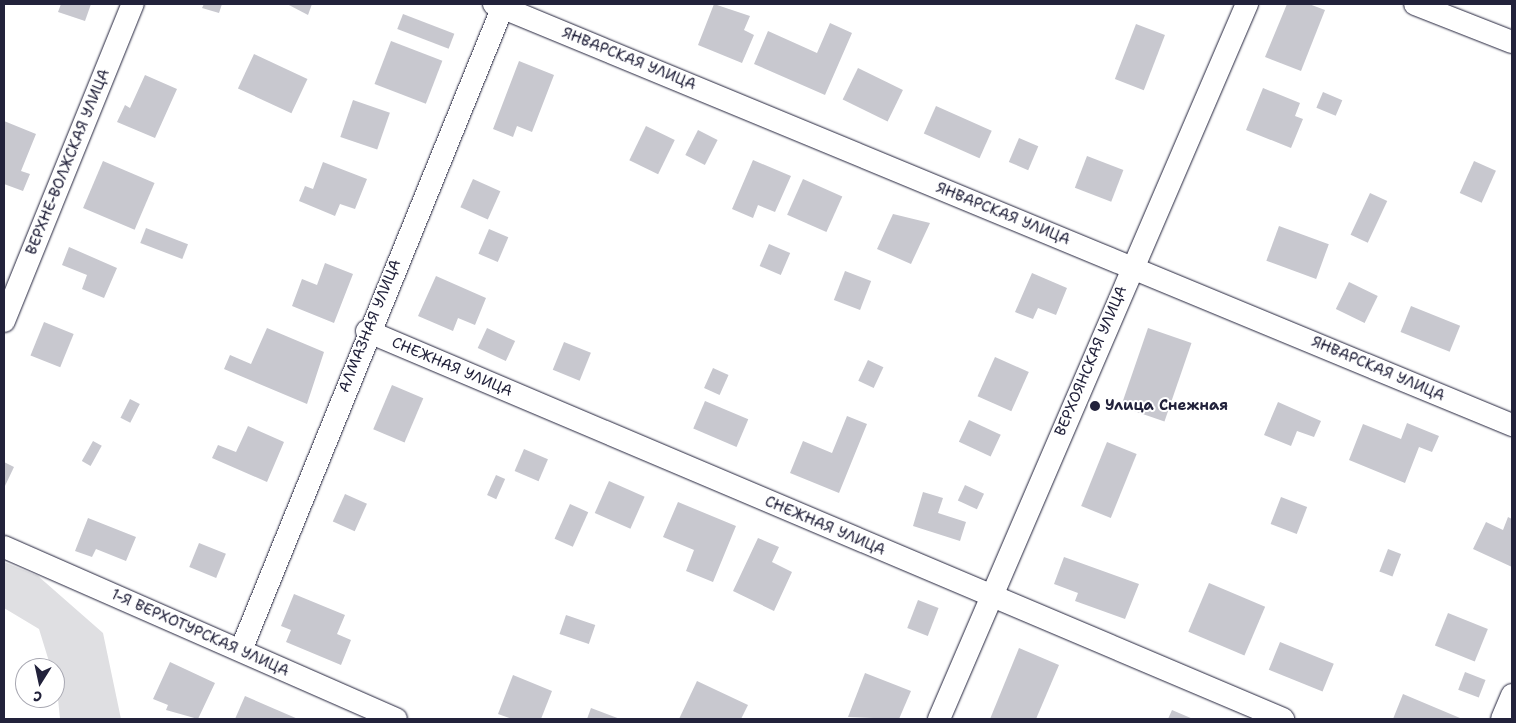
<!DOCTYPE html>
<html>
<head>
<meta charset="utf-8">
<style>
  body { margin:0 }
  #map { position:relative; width:1516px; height:723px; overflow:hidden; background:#fff; font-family:"Shantell Sans",sans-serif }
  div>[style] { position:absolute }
  .green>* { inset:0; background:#dfdfe2 }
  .building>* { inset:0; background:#c8c8cf; transform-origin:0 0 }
  .roads { filter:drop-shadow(0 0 1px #22223b) drop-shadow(0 0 1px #22223b) }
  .street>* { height:22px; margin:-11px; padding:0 11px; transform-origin:11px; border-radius:11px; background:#fff }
  .dots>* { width:14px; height:14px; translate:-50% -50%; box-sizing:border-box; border:2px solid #fff; border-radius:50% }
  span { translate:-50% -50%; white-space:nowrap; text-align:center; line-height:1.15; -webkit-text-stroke:4px #fff; paint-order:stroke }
  .street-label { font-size:15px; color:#22223b }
  .poi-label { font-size:15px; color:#22223b; font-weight:700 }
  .left { translate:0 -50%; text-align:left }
  .frame { position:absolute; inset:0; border:5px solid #22223b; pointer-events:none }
  .north { position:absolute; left:15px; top:658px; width:50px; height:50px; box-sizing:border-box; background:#fff; border:1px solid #a7a7b1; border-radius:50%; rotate:190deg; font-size:14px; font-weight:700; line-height:20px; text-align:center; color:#22223b }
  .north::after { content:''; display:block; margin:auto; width:18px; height:22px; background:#22223b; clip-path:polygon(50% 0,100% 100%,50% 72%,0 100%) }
</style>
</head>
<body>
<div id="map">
  <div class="green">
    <i style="clip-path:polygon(4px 562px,38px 576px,103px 633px,121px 719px,60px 719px,55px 668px,51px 668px,39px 629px,4px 608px)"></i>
  </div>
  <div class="building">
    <i style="clip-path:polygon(61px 4px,91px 4px,85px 21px,58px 12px)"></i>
    <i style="clip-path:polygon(204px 4px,222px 4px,219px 13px,202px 8px)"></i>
    <i style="clip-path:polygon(287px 4px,312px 4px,308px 15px)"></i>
    <i style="clip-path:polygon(714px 4px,750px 16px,744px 30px,754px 35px,742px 63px,698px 45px)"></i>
    <i style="clip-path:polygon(1287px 4px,1309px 4px,1325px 10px,1301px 71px,1265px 57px)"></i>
    <i style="left:403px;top:14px;width:55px;height:16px;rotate:21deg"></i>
    <i style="clip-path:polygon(830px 23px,852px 33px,825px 95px,754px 64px,768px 31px,817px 53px)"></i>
    <i style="left:1136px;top:24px;width:31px;height:59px;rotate:21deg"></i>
    <i style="left:391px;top:41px;width:55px;height:46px;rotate:21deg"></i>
    <i style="left:254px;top:54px;width:59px;height:38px;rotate:25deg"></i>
    <i style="clip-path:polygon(519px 61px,554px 75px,532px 132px,517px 126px,513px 137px,493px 129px)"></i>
    <i style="left:858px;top:68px;width:50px;height:35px;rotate:26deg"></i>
    <i style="clip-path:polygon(145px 75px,177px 89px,155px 138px,117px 122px,125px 105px,130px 108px)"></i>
    <i style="clip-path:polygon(1263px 88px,1300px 103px,1295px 116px,1303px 119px,1291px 148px,1246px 130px)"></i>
    <i style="left:1323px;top:92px;width:21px;height:17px;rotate:23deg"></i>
    <i style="left:353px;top:100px;width:39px;height:39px;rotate:19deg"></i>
    <i style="left:936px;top:106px;width:61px;height:30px;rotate:24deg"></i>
    <i style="clip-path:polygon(4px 121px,36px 134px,21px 171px,30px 174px,23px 191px,4px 184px)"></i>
    <i style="left:646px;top:126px;width:32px;height:38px;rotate:26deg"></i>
    <i style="left:698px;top:130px;width:22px;height:28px;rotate:27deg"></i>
    <i style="left:1019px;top:138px;width:21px;height:26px;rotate:23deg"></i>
    <i style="left:1087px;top:156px;width:39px;height:34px;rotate:21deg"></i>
    <i style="clip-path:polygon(753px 160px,791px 176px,775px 212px,758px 205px,753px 218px,732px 209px)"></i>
    <i style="left:103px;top:161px;width:56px;height:51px;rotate:23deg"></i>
    <i style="left:1474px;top:161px;width:24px;height:35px;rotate:24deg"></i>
    <i style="clip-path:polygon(323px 162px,367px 179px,355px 209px,340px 204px,335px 216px,299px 201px,305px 186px,313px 189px)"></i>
    <i style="left:473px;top:179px;width:30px;height:31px;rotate:24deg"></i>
    <i style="left:803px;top:179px;width:43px;height:39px;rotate:24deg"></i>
    <i style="left:1370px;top:193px;width:19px;height:46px;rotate:25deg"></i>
    <i style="clip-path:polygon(893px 214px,930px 223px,911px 264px,877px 249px)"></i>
    <i style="left:1279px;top:226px;width:53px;height:37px;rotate:20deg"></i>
    <i style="left:146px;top:228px;width:45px;height:16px;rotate:21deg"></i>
    <i style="left:489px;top:229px;width:21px;height:27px;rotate:23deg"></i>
    <i style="left:769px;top:244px;width:23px;height:24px;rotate:23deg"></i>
    <i style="clip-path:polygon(69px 247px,117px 268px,104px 298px,82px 289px,87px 275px,62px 265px)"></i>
    <i style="clip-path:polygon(325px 263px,353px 274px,334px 323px,292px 306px,302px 279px,317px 285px)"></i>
    <i style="left:845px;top:271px;width:28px;height:31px;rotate:21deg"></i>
    <i style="clip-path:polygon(1032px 273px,1067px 288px,1056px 315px,1038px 308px,1033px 319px,1015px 312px)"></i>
    <i style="clip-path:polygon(436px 276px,486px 298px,475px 325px,458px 318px,453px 331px,418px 316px)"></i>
    <i style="left:1349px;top:282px;width:32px;height:30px;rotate:26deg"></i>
    <i style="left:1411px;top:306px;width:53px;height:28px;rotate:22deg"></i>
    <i style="left:44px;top:322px;width:32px;height:36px;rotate:22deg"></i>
    <i style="clip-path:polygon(267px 328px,324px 352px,307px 404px,224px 369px,230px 355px,251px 364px)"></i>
    <i style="left:487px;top:328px;width:31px;height:22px;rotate:25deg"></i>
    <i style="left:1148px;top:328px;width:46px;height:83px;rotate:19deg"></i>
    <i style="left:564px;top:342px;width:29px;height:30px;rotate:22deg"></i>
    <i style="left:995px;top:357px;width:37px;height:43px;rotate:24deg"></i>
    <i style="left:868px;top:360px;width:17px;height:23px;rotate:25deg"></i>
    <i style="left:713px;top:368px;width:17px;height:22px;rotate:24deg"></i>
    <i style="left:392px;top:385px;width:34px;height:48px;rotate:23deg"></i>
    <i style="left:130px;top:399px;width:11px;height:21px;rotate:27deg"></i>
    <i style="left:705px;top:401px;width:47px;height:30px;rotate:23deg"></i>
    <i style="clip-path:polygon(1278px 402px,1321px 421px,1314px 437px,1297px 431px,1291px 446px,1264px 435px)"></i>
    <i style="clip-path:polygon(847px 416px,867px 424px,839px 493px,790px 473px,803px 441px,832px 453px)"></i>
    <i style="left:969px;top:420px;width:35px;height:24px;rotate:25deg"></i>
    <i style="clip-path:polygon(1407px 423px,1439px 436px,1432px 452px,1419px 447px,1405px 483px,1349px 460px,1363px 424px,1401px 439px)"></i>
    <i style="clip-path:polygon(248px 426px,284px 442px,267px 482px,212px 458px,218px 445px,236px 452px)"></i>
    <i style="left:93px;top:441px;width:10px;height:23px;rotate:29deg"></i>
    <i style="left:1107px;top:442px;width:32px;height:69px;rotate:22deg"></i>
    <i style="left:524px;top:449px;width:26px;height:24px;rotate:23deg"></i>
    <i style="clip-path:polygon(4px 462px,14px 467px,4px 488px)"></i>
    <i style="left:496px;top:475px;width:10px;height:22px;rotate:24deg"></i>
    <i style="left:609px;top:481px;width:39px;height:35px;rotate:24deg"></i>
    <i style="left:965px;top:485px;width:21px;height:17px;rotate:25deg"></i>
    <i style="clip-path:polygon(923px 492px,943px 498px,938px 513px,966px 522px,960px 541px,913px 526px)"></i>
    <i style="left:345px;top:494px;width:24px;height:30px;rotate:24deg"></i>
    <i style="left:1281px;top:497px;width:28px;height:29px;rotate:21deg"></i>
    <i style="clip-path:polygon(678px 502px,736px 526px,713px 582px,686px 571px,694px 550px,663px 537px)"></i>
    <i style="left:570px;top:504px;width:20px;height:38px;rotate:24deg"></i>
    <i style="clip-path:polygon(1508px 517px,1512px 519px,1512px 567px,1473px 549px,1486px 522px,1503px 530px)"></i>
    <i style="clip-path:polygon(88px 518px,136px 537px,126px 561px,96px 549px,92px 557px,75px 551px)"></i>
    <i style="clip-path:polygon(758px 538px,779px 547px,772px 562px,792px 572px,774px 611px,733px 591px)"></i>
    <i style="left:199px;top:543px;width:29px;height:26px;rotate:22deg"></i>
    <i style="left:1388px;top:549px;width:14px;height:24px;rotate:21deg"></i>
    <i style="clip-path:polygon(1064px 557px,1139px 584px,1125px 619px,1075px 601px,1078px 593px,1054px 584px)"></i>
    <i style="left:1209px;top:583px;width:61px;height:53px;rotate:23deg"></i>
    <i style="clip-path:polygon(294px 594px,345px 615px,337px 634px,351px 640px,341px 665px,286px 642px,291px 630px,281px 626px)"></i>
    <i style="left:918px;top:600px;width:22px;height:30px;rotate:21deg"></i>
    <i style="left:1448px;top:613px;width:43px;height:35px;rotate:22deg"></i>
    <i style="left:566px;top:615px;width:31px;height:20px;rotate:19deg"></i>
    <i style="left:1280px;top:642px;width:58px;height:30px;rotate:22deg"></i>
    <i style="clip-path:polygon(1019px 648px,1059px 665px,1036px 719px,990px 719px)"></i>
    <i style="clip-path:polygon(170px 662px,215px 683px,198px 719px,166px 710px,168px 705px,153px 699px)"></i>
    <i style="left:1465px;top:672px;width:22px;height:19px;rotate:21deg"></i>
    <i style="clip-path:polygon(865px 673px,911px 691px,899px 719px,848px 717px)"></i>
    <i style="clip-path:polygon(513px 675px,552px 691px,541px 719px,512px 719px,498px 714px)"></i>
    <i style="clip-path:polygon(697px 681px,748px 705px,741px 719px,679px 719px)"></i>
    <i style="clip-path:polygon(1403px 694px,1460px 718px,1459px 719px,1393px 719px)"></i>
    <i style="clip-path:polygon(245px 696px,298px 719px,235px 719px)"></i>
    <i style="clip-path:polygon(591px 708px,620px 719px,587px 719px)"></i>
    <i style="clip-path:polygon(1172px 710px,1193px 719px,1168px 719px)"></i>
  </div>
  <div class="roads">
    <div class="street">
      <i style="left:494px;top:4px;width:1102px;rotate:22.47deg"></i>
      <i style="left:1415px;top:4px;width:104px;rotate:21.4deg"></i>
      <i style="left:4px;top:321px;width:342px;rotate:-67.9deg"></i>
      <i style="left:367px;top:331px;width:995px;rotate:22.96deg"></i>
      <i style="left:4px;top:547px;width:428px;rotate:23.7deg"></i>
      <i style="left:241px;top:650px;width:697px;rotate:-67.85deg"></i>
      <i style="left:939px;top:719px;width:779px;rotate:-66.7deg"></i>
      <i style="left:1502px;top:719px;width:26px;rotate:-67deg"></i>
    </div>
  </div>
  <div class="dots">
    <i style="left:1095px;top:406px;background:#22223b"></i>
  </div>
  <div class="street-label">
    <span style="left:629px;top:59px;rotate:22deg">ЯНВАРСКАЯ УЛИЦА</span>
    <span style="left:68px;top:162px;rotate:-68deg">ВЕРХНЕ-ВОЛЖСКАЯ УЛИЦА</span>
    <span style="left:1003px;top:214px;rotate:22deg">ЯНВАРСКАЯ УЛИЦА</span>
    <span style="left:370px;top:326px;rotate:-68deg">АЛМАЗНАЯ УЛИЦА</span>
    <span style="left:1091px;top:361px;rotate:-67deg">ВЕРХОЯНСКАЯ УЛИЦА</span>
    <span style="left:452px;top:367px;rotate:23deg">СНЕЖНАЯ УЛИЦА</span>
    <span style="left:1378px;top:369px;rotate:23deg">ЯНВАРСКАЯ УЛИЦА</span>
    <span style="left:825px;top:526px;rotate:23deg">СНЕЖНАЯ УЛИЦА</span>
    <span style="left:200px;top:633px;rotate:24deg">1-Я ВЕРХОТУРСКАЯ УЛИЦА</span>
  </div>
  <div class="poi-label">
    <span class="left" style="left:1105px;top:406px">Улица Снежная</span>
  </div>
  <div class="frame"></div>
  <div class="north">С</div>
</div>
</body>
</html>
